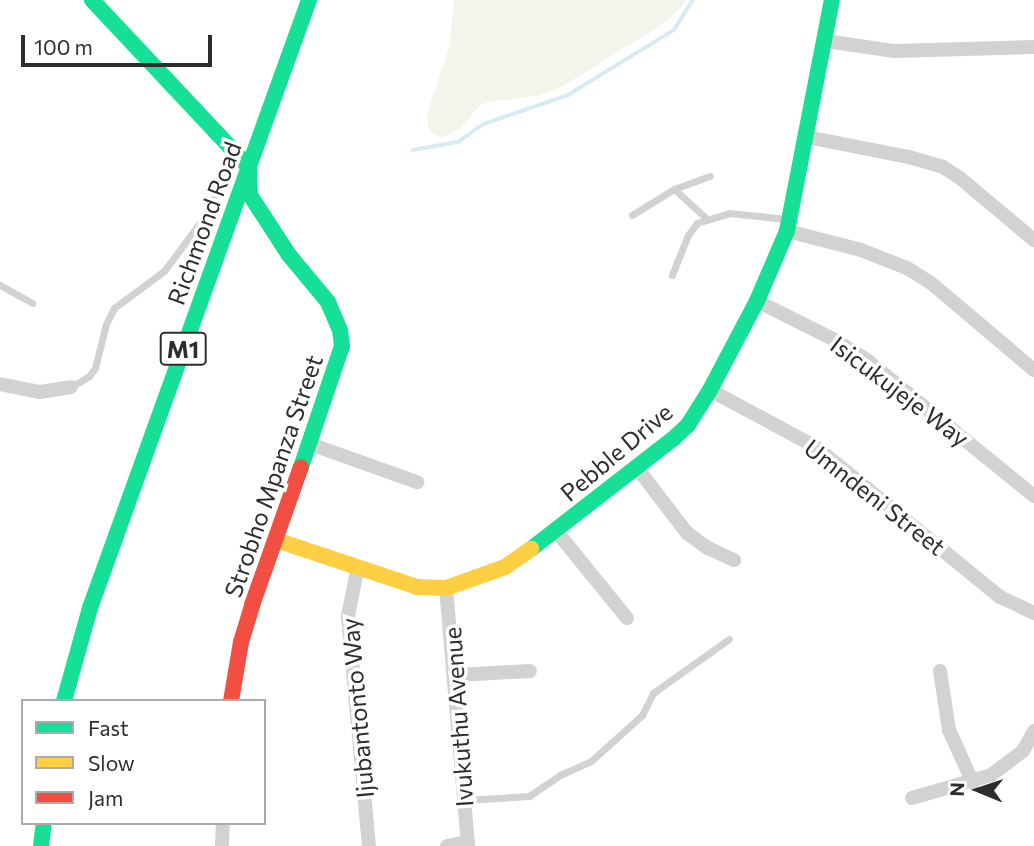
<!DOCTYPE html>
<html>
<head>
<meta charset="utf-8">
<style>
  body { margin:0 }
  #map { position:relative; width:1034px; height:846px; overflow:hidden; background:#fff; font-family:Commissioner,sans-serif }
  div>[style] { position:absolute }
  .green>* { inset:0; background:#f1f5ea }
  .stream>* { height:3.5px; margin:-1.75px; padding:0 1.75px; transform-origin:1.75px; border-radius:1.75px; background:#d6ebf2 }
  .lane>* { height:7px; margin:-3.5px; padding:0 3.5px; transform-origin:3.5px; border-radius:3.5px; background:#d2d2d2 }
  .street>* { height:14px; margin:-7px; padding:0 7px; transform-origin:7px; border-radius:7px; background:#d2d2d2 }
  .fast>* { height:16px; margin:-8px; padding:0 8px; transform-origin:8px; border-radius:8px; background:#16e098 }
  .slow>* { height:16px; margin:-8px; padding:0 8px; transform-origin:8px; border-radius:8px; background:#ffcf43 }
  .jam>* { height:16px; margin:-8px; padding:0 8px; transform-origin:8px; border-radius:8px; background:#f24e42 }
  span { translate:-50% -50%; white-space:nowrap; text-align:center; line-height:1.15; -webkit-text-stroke:7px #fff; paint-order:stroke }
  .shield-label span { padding:2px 5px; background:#fff; border:2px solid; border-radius:5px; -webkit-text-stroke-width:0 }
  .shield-label { font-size:23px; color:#2d2d2d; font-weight:700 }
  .street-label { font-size:24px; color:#2d2d2d }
  .legend { position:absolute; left:21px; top:699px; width:245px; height:126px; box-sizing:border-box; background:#fff; border:2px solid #ababab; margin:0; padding:9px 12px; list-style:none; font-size:21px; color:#2d2d2d }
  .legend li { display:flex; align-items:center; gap:14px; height:35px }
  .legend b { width:35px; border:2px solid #ababab }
  .north { position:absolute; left:943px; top:755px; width:70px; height:70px; -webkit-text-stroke:5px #fff; paint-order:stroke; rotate:272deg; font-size:19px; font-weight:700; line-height:28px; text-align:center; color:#2d2d2d }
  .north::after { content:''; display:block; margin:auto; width:24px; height:32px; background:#2d2d2d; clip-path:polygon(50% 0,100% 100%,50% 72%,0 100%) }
  .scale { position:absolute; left:21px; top:35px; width:191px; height:32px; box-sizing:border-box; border:4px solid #2d2d2d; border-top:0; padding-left:9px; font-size:21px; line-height:24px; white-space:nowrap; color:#2d2d2d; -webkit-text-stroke:5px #fff; paint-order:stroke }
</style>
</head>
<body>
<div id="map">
  <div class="green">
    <i style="clip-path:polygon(454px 0,686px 0,678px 11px,655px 29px,563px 86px,536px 96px,488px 102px,479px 106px,460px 129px,441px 138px,429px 131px,427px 114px,450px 45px)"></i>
  </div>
  <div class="stream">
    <i style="left:413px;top:150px;width:46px;rotate:-10.1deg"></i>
    <i style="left:458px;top:142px;width:32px;rotate:-35deg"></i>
    <i style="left:484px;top:124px;width:89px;rotate:-19deg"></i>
    <i style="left:568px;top:95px;width:124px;rotate:-31.5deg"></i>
    <i style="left:674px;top:30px;width:36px;rotate:-58deg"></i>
  </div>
  <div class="lane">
    <i style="left:674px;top:189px;width:45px;rotate:42.3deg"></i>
    <i style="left:632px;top:215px;width:49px;rotate:-31.8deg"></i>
    <i style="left:674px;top:189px;width:38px;rotate:-20deg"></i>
    <i style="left:672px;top:275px;width:43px;rotate:-68.2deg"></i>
    <i style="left:688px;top:235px;width:15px;rotate:-53deg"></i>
    <i style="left:697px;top:223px;width:34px;rotate:-17deg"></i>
    <i style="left:729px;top:213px;width:58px;rotate:5.9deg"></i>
    <i style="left:0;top:285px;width:37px;rotate:29deg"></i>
    <i style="left:71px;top:387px;width:21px;rotate:-31deg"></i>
    <i style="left:89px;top:376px;width:10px;rotate:-53deg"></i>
    <i style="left:95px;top:368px;width:45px;rotate:-76deg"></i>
    <i style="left:106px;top:324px;width:18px;rotate:-63deg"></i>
    <i style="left:114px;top:308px;width:62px;rotate:-36.5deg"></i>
    <i style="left:164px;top:271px;width:69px;rotate:-53.3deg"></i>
    <i style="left:205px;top:216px;width:70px;rotate:-64.5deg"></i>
    <i style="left:464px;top:800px;width:65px;rotate:-3.5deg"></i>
    <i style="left:529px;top:796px;width:37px;rotate:-34deg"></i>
    <i style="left:560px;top:775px;width:34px;rotate:-24deg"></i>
    <i style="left:591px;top:761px;width:69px;rotate:-42deg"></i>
    <i style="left:642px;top:715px;width:25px;rotate:-63deg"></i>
    <i style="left:653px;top:693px;width:93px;rotate:-35.4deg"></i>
  </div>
  <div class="street">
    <i style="left:826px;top:41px;width:69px;rotate:8.4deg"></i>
    <i style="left:894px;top:51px;width:140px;rotate:-1.6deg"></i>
    <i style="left:807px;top:137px;width:104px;rotate:11.1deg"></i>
    <i style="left:909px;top:157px;width:35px;rotate:16deg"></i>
    <i style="left:943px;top:167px;width:20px;rotate:33deg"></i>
    <i style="left:960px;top:178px;width:97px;rotate:40deg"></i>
    <i style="left:787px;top:231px;width:76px;rotate:14.4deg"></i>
    <i style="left:861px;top:250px;width:49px;rotate:21.4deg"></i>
    <i style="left:907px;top:268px;width:28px;rotate:32deg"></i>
    <i style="left:931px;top:283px;width:135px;rotate:40.2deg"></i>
    <i style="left:757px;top:301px;width:87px;rotate:26.6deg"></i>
    <i style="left:835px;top:340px;width:39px;rotate:32deg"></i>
    <i style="left:868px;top:361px;width:214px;rotate:39.1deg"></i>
    <i style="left:0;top:384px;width:41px;rotate:11.3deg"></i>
    <i style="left:40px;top:392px;width:31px;rotate:-9deg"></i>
    <i style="left:710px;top:390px;width:120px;rotate:28.3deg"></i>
    <i style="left:816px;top:447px;width:237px;rotate:39.2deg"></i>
    <i style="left:1000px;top:597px;width:38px;rotate:25deg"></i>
    <i style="left:310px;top:444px;width:114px;rotate:19.6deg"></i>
    <i style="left:638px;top:469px;width:81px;rotate:52.6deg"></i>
    <i style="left:687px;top:533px;width:26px;rotate:36deg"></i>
    <i style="left:708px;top:548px;width:29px;rotate:25deg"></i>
    <i style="left:557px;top:532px;width:111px;rotate:50.9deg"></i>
    <i style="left:357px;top:571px;width:46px;rotate:101.3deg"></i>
    <i style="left:348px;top:616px;width:231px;rotate:84.8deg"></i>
    <i style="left:446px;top:588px;width:259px;rotate:85.1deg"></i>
    <i style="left:940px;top:671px;width:60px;rotate:81.3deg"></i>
    <i style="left:949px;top:730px;width:58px;rotate:65.6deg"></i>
    <i style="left:456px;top:675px;width:74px;rotate:-3.1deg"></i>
    <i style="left:912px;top:798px;width:82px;rotate:-16.2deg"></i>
    <i style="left:991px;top:775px;width:40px;rotate:-37deg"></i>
    <i style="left:1023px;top:751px;width:23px;rotate:-61deg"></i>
    <i style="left:222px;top:846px;width:23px;rotate:-88deg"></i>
    <i style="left:447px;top:846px;width:20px;rotate:-11deg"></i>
  </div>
  <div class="fast">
    <i style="left:92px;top:0;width:229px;rotate:46.8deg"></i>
    <i style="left:249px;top:167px;width:28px;rotate:88deg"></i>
    <i style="left:250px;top:195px;width:72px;rotate:57deg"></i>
    <i style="left:289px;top:255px;width:61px;rotate:50.3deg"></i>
    <i style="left:328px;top:302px;width:30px;rotate:67deg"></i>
    <i style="left:340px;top:330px;width:16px;rotate:83deg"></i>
    <i style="left:342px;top:346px;width:128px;rotate:108.7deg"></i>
    <i style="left:531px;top:549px;width:180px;rotate:-37.8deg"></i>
    <i style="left:673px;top:439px;width:21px;rotate:-43deg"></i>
    <i style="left:688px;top:425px;width:41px;rotate:-57.8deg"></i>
    <i style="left:710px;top:390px;width:101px;rotate:-62.2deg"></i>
    <i style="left:757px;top:301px;width:76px;rotate:-66.8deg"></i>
    <i style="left:787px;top:231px;width:235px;rotate:-79deg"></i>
    <i style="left:64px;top:701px;width:97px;rotate:-74.4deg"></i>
    <i style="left:90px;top:608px;width:646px;rotate:-70.19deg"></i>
    <i style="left:41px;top:846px;width:23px;rotate:-83deg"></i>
  </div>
  <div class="slow">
    <i style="left:276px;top:540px;width:149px;rotate:18.4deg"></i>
    <i style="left:417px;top:587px;width:29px;rotate:2deg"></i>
    <i style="left:446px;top:588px;width:63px;rotate:-19.6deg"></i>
    <i style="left:505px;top:567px;width:32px;rotate:-35deg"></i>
  </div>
  <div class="jam">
    <i style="left:231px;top:701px;width:60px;rotate:-80.4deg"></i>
    <i style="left:241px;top:642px;width:39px;rotate:-73deg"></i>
    <i style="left:252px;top:605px;width:146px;rotate:-70.5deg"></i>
  </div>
  <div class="shield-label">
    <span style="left:183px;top:349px">M1</span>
  </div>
  <div class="street-label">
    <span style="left:204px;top:223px;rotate:-70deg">Richmond Road</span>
    <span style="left:900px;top:391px;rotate:37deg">Isicukujeje Way</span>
    <span style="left:616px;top:452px;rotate:-40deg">Pebble Drive</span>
    <span style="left:273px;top:476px;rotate:-71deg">Strobho Mpanza Street</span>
    <span style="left:875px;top:497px;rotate:38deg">Umndeni Street</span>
    <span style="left:357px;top:708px;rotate:-95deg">Ijubantonto Way</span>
    <span style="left:458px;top:717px;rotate:-94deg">Ivukuthu Avenue</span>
  </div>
  <ul class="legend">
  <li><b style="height:9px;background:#16e098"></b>Fast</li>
  <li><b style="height:9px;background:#ffcf43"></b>Slow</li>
  <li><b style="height:9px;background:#f24e42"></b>Jam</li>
  </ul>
  <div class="north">N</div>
  <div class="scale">100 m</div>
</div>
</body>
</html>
